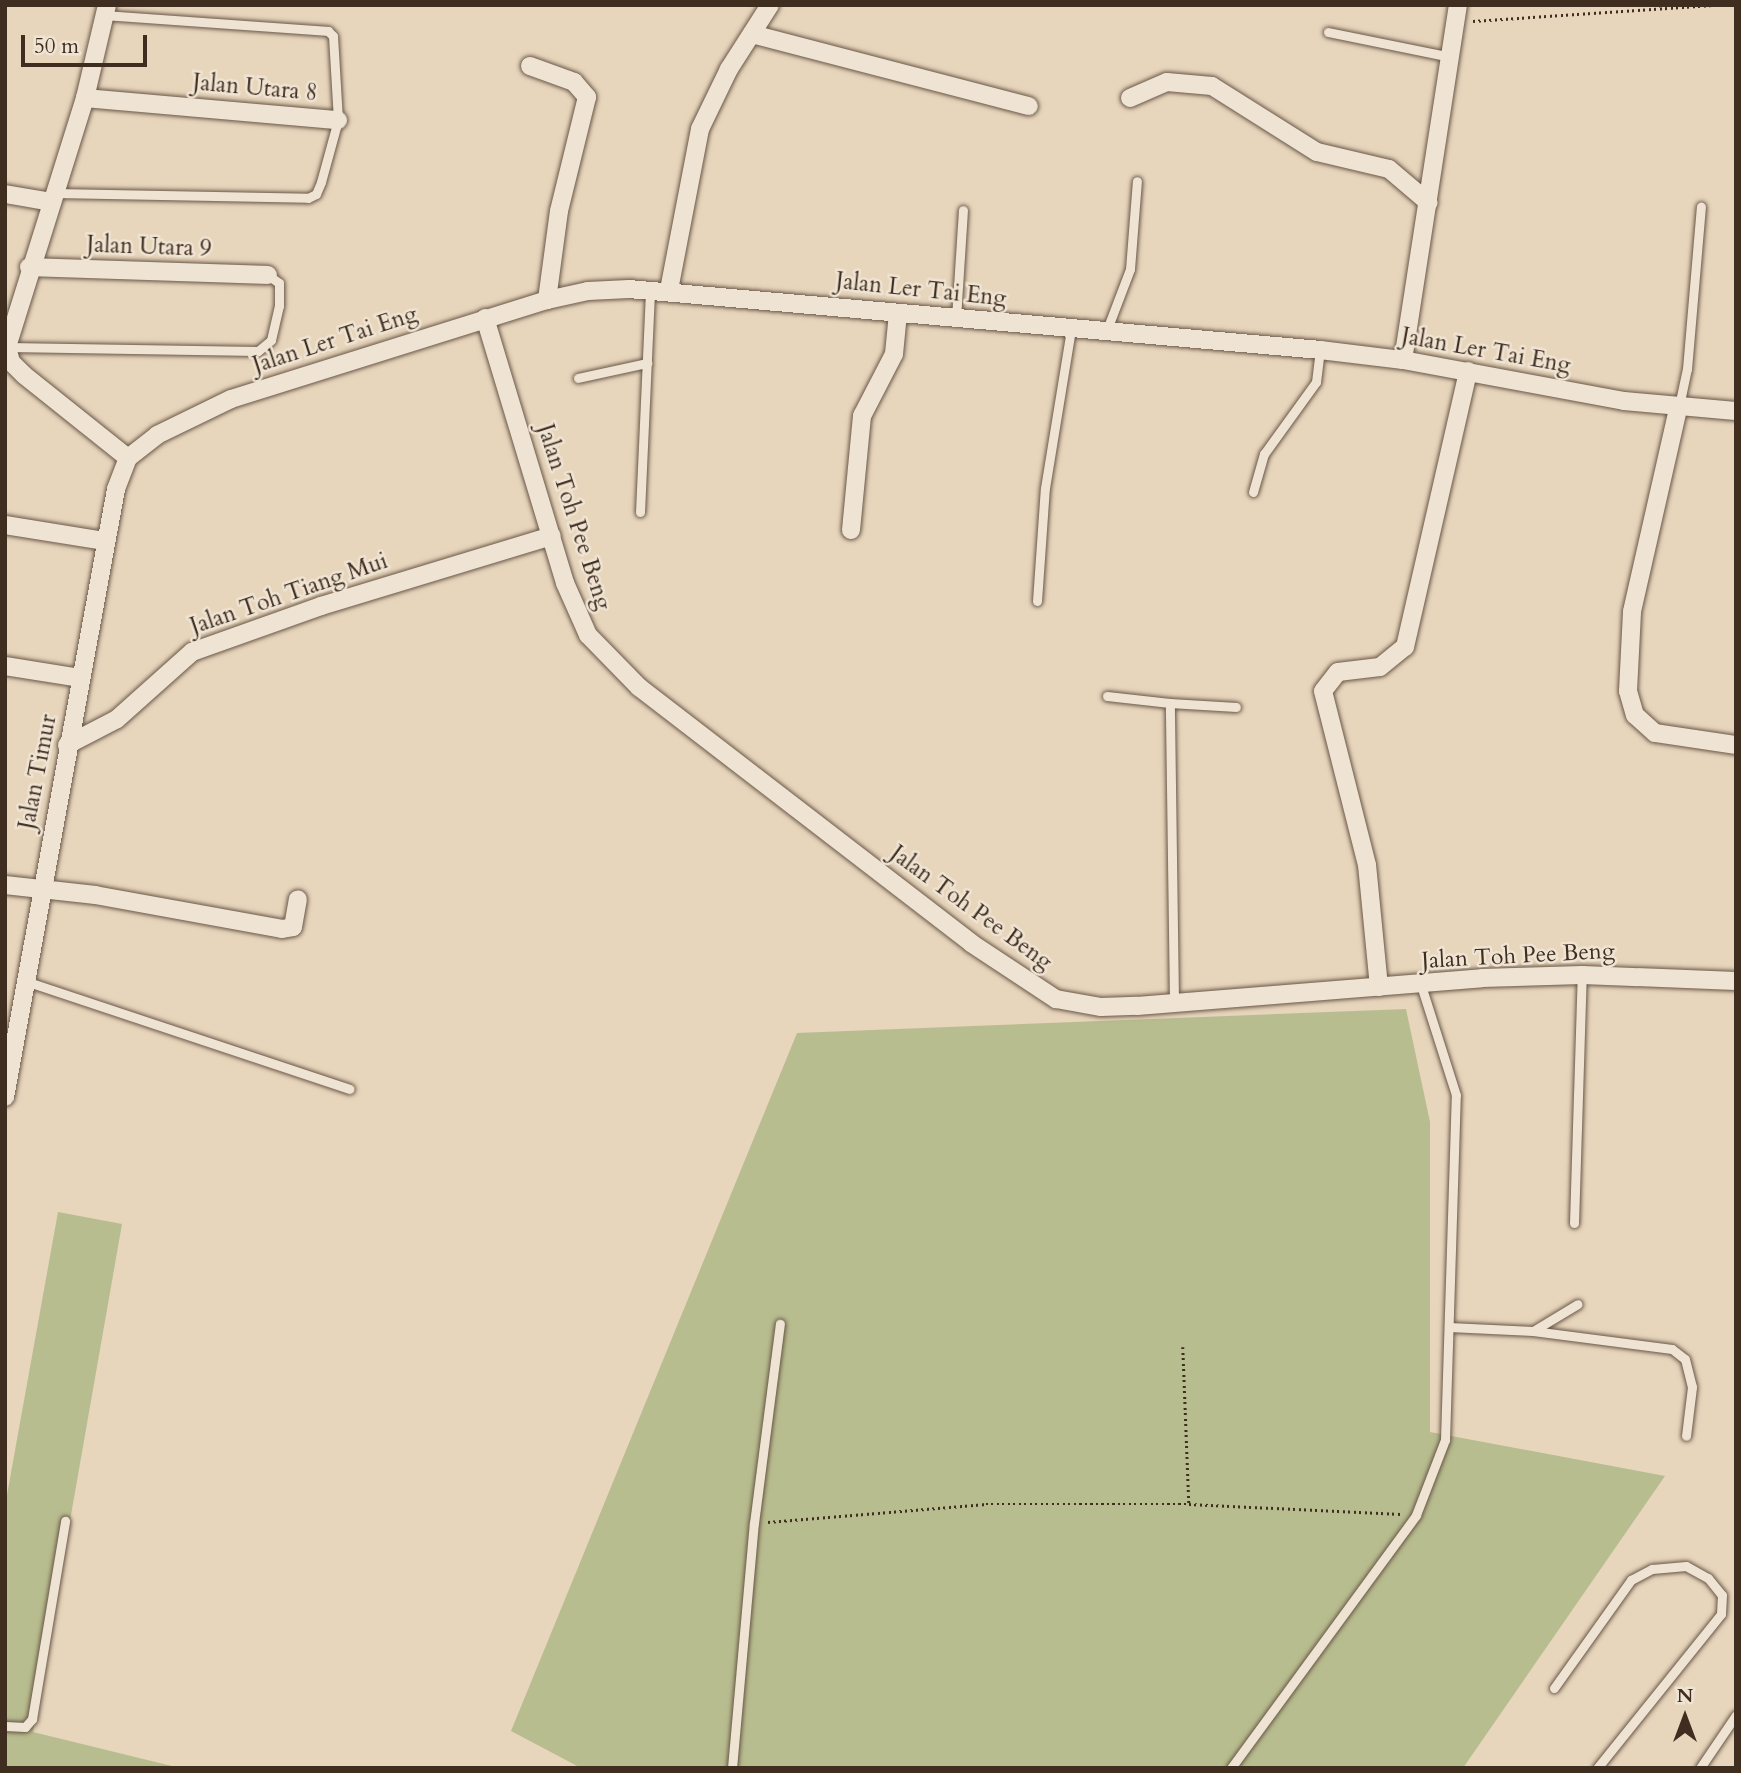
<!DOCTYPE html>
<html>
<head>
<meta charset="utf-8">
<style>
  body { margin:0 }
  #map { position:relative; width:1741px; height:1773px; overflow:hidden; background:#e7d5bc; font-family:Cardo,serif }
  div>[style] { position:absolute }
  .green>* { inset:0; background:#b8bd8f }
  .path>* { height:2.5px; margin-top:-1.25px; transform-origin:0; background:repeating-linear-gradient(90deg,#3f2d20 0 2px,transparent 0 5.5px) }
  .roads { filter:drop-shadow(0 0 2px #695747) drop-shadow(0 0 2px #695747) }
  .service>* { height:9px; margin:-4.5px; padding:0 4.5px; transform-origin:4.5px; border-radius:4.5px; background:#efe4d3 }
  .minor>* { height:18px; margin:-9px; padding:0 9px; transform-origin:9px; border-radius:9px; background:#efe4d3 }
  span { translate:-50% -50%; white-space:nowrap; text-align:center; line-height:1.15; -webkit-text-stroke:5px #efe4d3; paint-order:stroke }
  .street-label { font-size:23px; color:#3f2d20 }
  .frame { position:absolute; inset:0; border:7px solid #3f2d20; pointer-events:none }
  .north { position:absolute; left:1650px; top:1682px; width:70px; height:70px; -webkit-text-stroke:5px #efe4d3; paint-order:stroke; rotate:0deg; font-size:19px; font-weight:700; line-height:28px; text-align:center; color:#3f2d20 }
  .north::after { content:''; display:block; margin:auto; width:24px; height:32px; background:#3f2d20; clip-path:polygon(50% 0,100% 100%,50% 72%,0 100%) }
  .scale { position:absolute; left:21px; top:35px; width:126px; height:32px; box-sizing:border-box; border:4px solid #3f2d20; border-top:0; padding-left:9px; font-size:21px; line-height:24px; white-space:nowrap; color:#3f2d20; -webkit-text-stroke:5px #efe4d3; paint-order:stroke }
</style>
</head>
<body>
<div id="map">
  <div class="green">
    <i style="clip-path:polygon(1406px 1009px,1430px 1122px,1430px 1432px,1665px 1476px,1463px 1768px,581px 1768px,511px 1731px,797px 1033px)"></i>
    <i style="clip-path:polygon(58px 1212px,122px 1224px,33px 1732px,180px 1768px,5px 1768px,5px 1506px)"></i>
  </div>
  <div class="path">
    <i style="left:1473px;top:21px;width:241px;rotate:-3.8deg"></i>
    <i style="left:1183px;top:1347px;width:157px;rotate:87.8deg"></i>
    <i style="left:768px;top:1522px;width:219px;rotate:-4.7deg"></i>
    <i style="left:986px;top:1504px;width:203px"></i>
    <i style="left:1189px;top:1504px;width:212px;rotate:2.7deg"></i>
  </div>
  <div class="roads">
    <div class="service">
      <i style="left:1328px;top:32px;width:126px;rotate:11.5deg"></i>
      <i style="left:55px;top:193px;width:253px;rotate:1.1deg"></i>
      <i style="left:308px;top:198px;width:9px;rotate:-27deg"></i>
      <i style="left:316px;top:194px;width:13px;rotate:-67deg"></i>
      <i style="left:321px;top:182px;width:64px;rotate:-74.7deg"></i>
      <i style="left:338px;top:120px;width:84px;rotate:-93.4deg"></i>
      <i style="left:333px;top:36px;width:7px;rotate:-135deg"></i>
      <i style="left:328px;top:31px;width:224px;rotate:-175.9deg"></i>
      <i style="left:956px;top:318px;width:108px;rotate:-86.3deg"></i>
      <i style="left:1106px;top:332px;width:67px;rotate:-69.1deg"></i>
      <i style="left:1130px;top:269px;width:88px;rotate:-85.5deg"></i>
      <i style="left:7px;top:347px;width:251px;rotate:0.9deg"></i>
      <i style="left:258px;top:351px;width:17px;rotate:-40deg"></i>
      <i style="left:271px;top:340px;width:35px;rotate:-77deg"></i>
      <i style="left:279px;top:306px;width:23px;rotate:-90deg"></i>
      <i style="left:279px;top:283px;width:14px;rotate:-144deg"></i>
      <i style="left:578px;top:378px;width:71px;rotate:-12.3deg"></i>
      <i style="left:1679px;top:406px;width:38px;rotate:-78deg"></i>
      <i style="left:1687px;top:369px;width:163px;rotate:-85.1deg"></i>
      <i style="left:1253px;top:492px;width:40px;rotate:-74deg"></i>
      <i style="left:1264px;top:454px;width:89px;rotate:-54.2deg"></i>
      <i style="left:1316px;top:382px;width:32px;rotate:-83deg"></i>
      <i style="left:640px;top:512px;width:222px;rotate:-87.4deg"></i>
      <i style="left:1037px;top:601px;width:113px;rotate:-86deg"></i>
      <i style="left:1045px;top:488px;width:160px;rotate:-80.7deg"></i>
      <i style="left:1107px;top:696px;width:63px;rotate:6.3deg"></i>
      <i style="left:25px;top:981px;width:342px;rotate:18.4deg"></i>
      <i style="left:1174px;top:1001px;width:298px;rotate:-90.8deg"></i>
      <i style="left:1170px;top:703px;width:66px;rotate:3.5deg"></i>
      <i style="left:1574px;top:1223px;width:248px;rotate:-88.2deg"></i>
      <i style="left:1449px;top:1327px;width:84px;rotate:2.7deg"></i>
      <i style="left:1533px;top:1331px;width:52px;rotate:-31deg"></i>
      <i style="left:1533px;top:1331px;width:140px;rotate:7.4deg"></i>
      <i style="left:1672px;top:1349px;width:16px;rotate:38deg"></i>
      <i style="left:1685px;top:1359px;width:29px;rotate:76deg"></i>
      <i style="left:1692px;top:1387px;width:49px;rotate:97deg"></i>
      <i style="left:1554px;top:1688px;width:133px;rotate:-54.5deg"></i>
      <i style="left:1631px;top:1580px;width:24px;rotate:-28deg"></i>
      <i style="left:1652px;top:1569px;width:34px;rotate:-5deg"></i>
      <i style="left:1686px;top:1566px;width:25px;rotate:29deg"></i>
      <i style="left:1708px;top:1578px;width:22px;rotate:51deg"></i>
      <i style="left:1722px;top:1595px;width:19px;rotate:93deg"></i>
      <i style="left:1721px;top:1614px;width:198px;rotate:128.8deg"></i>
      <i style="left:5px;top:1726px;width:20px;rotate:3deg"></i>
      <i style="left:25px;top:1727px;width:11px;rotate:-49deg"></i>
      <i style="left:32px;top:1719px;width:201px;rotate:-80.5deg"></i>
      <i style="left:732px;top:1768px;width:246px;rotate:-84.9deg"></i>
      <i style="left:754px;top:1523px;width:201px;rotate:-82.6deg"></i>
      <i style="left:1231px;top:1768px;width:313px;rotate:-53.8deg"></i>
      <i style="left:1416px;top:1515px;width:80px;rotate:-68.9deg"></i>
      <i style="left:1445px;top:1440px;width:345px;rotate:-88.2deg"></i>
      <i style="left:1456px;top:1095px;width:115px;rotate:-107.7deg"></i>
      <i style="left:1700px;top:1768px;width:64px;rotate:-55.8deg"></i>
    </div>
    <div class="minor">
      <i style="left:107px;top:5px;width:96px;rotate:103.3deg"></i>
      <i style="left:85px;top:98px;width:261px;rotate:107.4deg"></i>
      <i style="left:7px;top:347px;width:16px;rotate:75deg"></i>
      <i style="left:11px;top:362px;width:18px;rotate:45deg"></i>
      <i style="left:24px;top:375px;width:133px;rotate:38.6deg"></i>
      <i style="left:752px;top:34px;width:286px;rotate:14.6deg"></i>
      <i style="left:530px;top:66px;width:47px;rotate:20deg"></i>
      <i style="left:574px;top:82px;width:20px;rotate:49deg"></i>
      <i style="left:587px;top:97px;width:117px;rotate:103.8deg"></i>
      <i style="left:559px;top:211px;width:90px;rotate:97.7deg"></i>
      <i style="left:85px;top:98px;width:254px;rotate:5deg"></i>
      <i style="left:1130px;top:98px;width:40px;rotate:-23.4deg"></i>
      <i style="left:1167px;top:82px;width:45px;rotate:5.1deg"></i>
      <i style="left:1212px;top:86px;width:124px;rotate:32.2deg"></i>
      <i style="left:1317px;top:152px;width:74px;rotate:13.3deg"></i>
      <i style="left:1389px;top:169px;width:52px;rotate:40.4deg"></i>
      <i style="left:5px;top:194px;width:48px;rotate:9.7deg"></i>
      <i style="left:29px;top:267px;width:239px;rotate:1.9deg"></i>
      <i style="left:669px;top:290px;width:164px;rotate:-79.1deg"></i>
      <i style="left:700px;top:129px;width:67px;rotate:-64.2deg"></i>
      <i style="left:729px;top:69px;width:76px;rotate:-57.4deg"></i>
      <i style="left:485px;top:318px;width:277px;rotate:73.2deg"></i>
      <i style="left:565px;top:583px;width:57px;rotate:66.1deg"></i>
      <i style="left:588px;top:635px;width:73px;rotate:45.6deg"></i>
      <i style="left:639px;top:687px;width:419px;rotate:37.6deg"></i>
      <i style="left:971px;top:943px;width:102px;rotate:33.4deg"></i>
      <i style="left:1056px;top:999px;width:46px;rotate:10.1deg"></i>
      <i style="left:1101px;top:1007px;width:36px;rotate:-2deg"></i>
      <i style="left:1137px;top:1006px;width:346px;rotate:-4.6deg"></i>
      <i style="left:1482px;top:978px;width:100px;rotate:-1.7deg"></i>
      <i style="left:1582px;top:975px;width:154px;rotate:2.2deg"></i>
      <i style="left:1403px;top:360px;width:359px;rotate:-81.2deg"></i>
      <i style="left:1678px;top:409px;width:208px;rotate:102.8deg"></i>
      <i style="left:1632px;top:612px;width:79px;rotate:92.9deg"></i>
      <i style="left:1628px;top:691px;width:25px;rotate:74deg"></i>
      <i style="left:1635px;top:715px;width:27px;rotate:42deg"></i>
      <i style="left:1655px;top:733px;width:82px;rotate:8.4deg"></i>
      <i style="left:5px;top:525px;width:100px;rotate:9.2deg"></i>
      <i style="left:851px;top:530px;width:115px;rotate:-84.5deg"></i>
      <i style="left:862px;top:416px;width:70px;rotate:-62.7deg"></i>
      <i style="left:894px;top:354px;width:41px;rotate:-84.4deg"></i>
      <i style="left:5px;top:666px;width:77px;rotate:9deg"></i>
      <i style="left:67px;top:745px;width:56px;rotate:-27.5deg"></i>
      <i style="left:117px;top:719px;width:101px;rotate:-41.8deg"></i>
      <i style="left:192px;top:652px;width:137px;rotate:-19.6deg"></i>
      <i style="left:321px;top:606px;width:241px;rotate:-16.9deg"></i>
      <i style="left:5px;top:885px;width:91px;rotate:6.3deg"></i>
      <i style="left:95px;top:895px;width:190px;rotate:10.3deg"></i>
      <i style="left:282px;top:929px;width:11px;rotate:-10deg"></i>
      <i style="left:293px;top:927px;width:28px;rotate:-80deg"></i>
      <i style="left:1379px;top:987px;width:123px;rotate:-95.6deg"></i>
      <i style="left:1367px;top:865px;width:179px;rotate:-104.2deg"></i>
      <i style="left:1323px;top:691px;width:24px;rotate:-52deg"></i>
      <i style="left:1338px;top:672px;width:42px;rotate:-6.8deg"></i>
      <i style="left:1380px;top:667px;width:32px;rotate:-39deg"></i>
      <i style="left:1405px;top:647px;width:283px;rotate:-77.1deg"></i>
      <i style="left:5px;top:1097px;width:618px;rotate:-79.65deg"></i>
      <i style="left:116px;top:489px;width:33px;rotate:-69deg"></i>
      <i style="left:128px;top:458px;width:37px;rotate:-38deg"></i>
      <i style="left:157px;top:435px;width:82px;rotate:-25.9deg"></i>
      <i style="left:231px;top:399px;width:331px;rotate:-17.4deg"></i>
      <i style="left:547px;top:300px;width:42px;rotate:-12.4deg"></i>
      <i style="left:588px;top:291px;width:41px;rotate:-2.8deg"></i>
      <i style="left:629px;top:289px;width:694px;rotate:5.04deg"></i>
      <i style="left:1320px;top:350px;width:84px;rotate:6.9deg"></i>
      <i style="left:1403px;top:360px;width:225px;rotate:10.5deg"></i>
      <i style="left:1624px;top:401px;width:112px;rotate:5.1deg"></i>
    </div>
  </div>
  <div class="street-label">
    <span style="left:255px;top:88px;rotate:5deg">Jalan Utara 8</span>
    <span style="left:149px;top:247px;rotate:2deg">Jalan Utara 9</span>
    <span style="left:921px;top:290px;rotate:6deg">Jalan Ler Tai Eng</span>
    <span style="left:335px;top:340px;rotate:-18deg">Jalan Ler Tai Eng</span>
    <span style="left:1486px;top:351px;rotate:10deg">Jalan Ler Tai Eng</span>
    <span style="left:574px;top:517px;rotate:72deg">Jalan Toh Pee Beng</span>
    <span style="left:289px;top:594px;rotate:-19deg">Jalan Toh Tiang Mui</span>
    <span style="left:38px;top:772px;rotate:-79deg">Jalan Timur</span>
    <span style="left:971px;top:908px;rotate:36deg">Jalan Toh Pee Beng</span>
    <span style="left:1518px;top:956px;rotate:-3deg">Jalan Toh Pee Beng</span>
  </div>
  <div class="frame"></div>
  <div class="north">N</div>
  <div class="scale">50 m</div>
</div>
</body>
</html>
